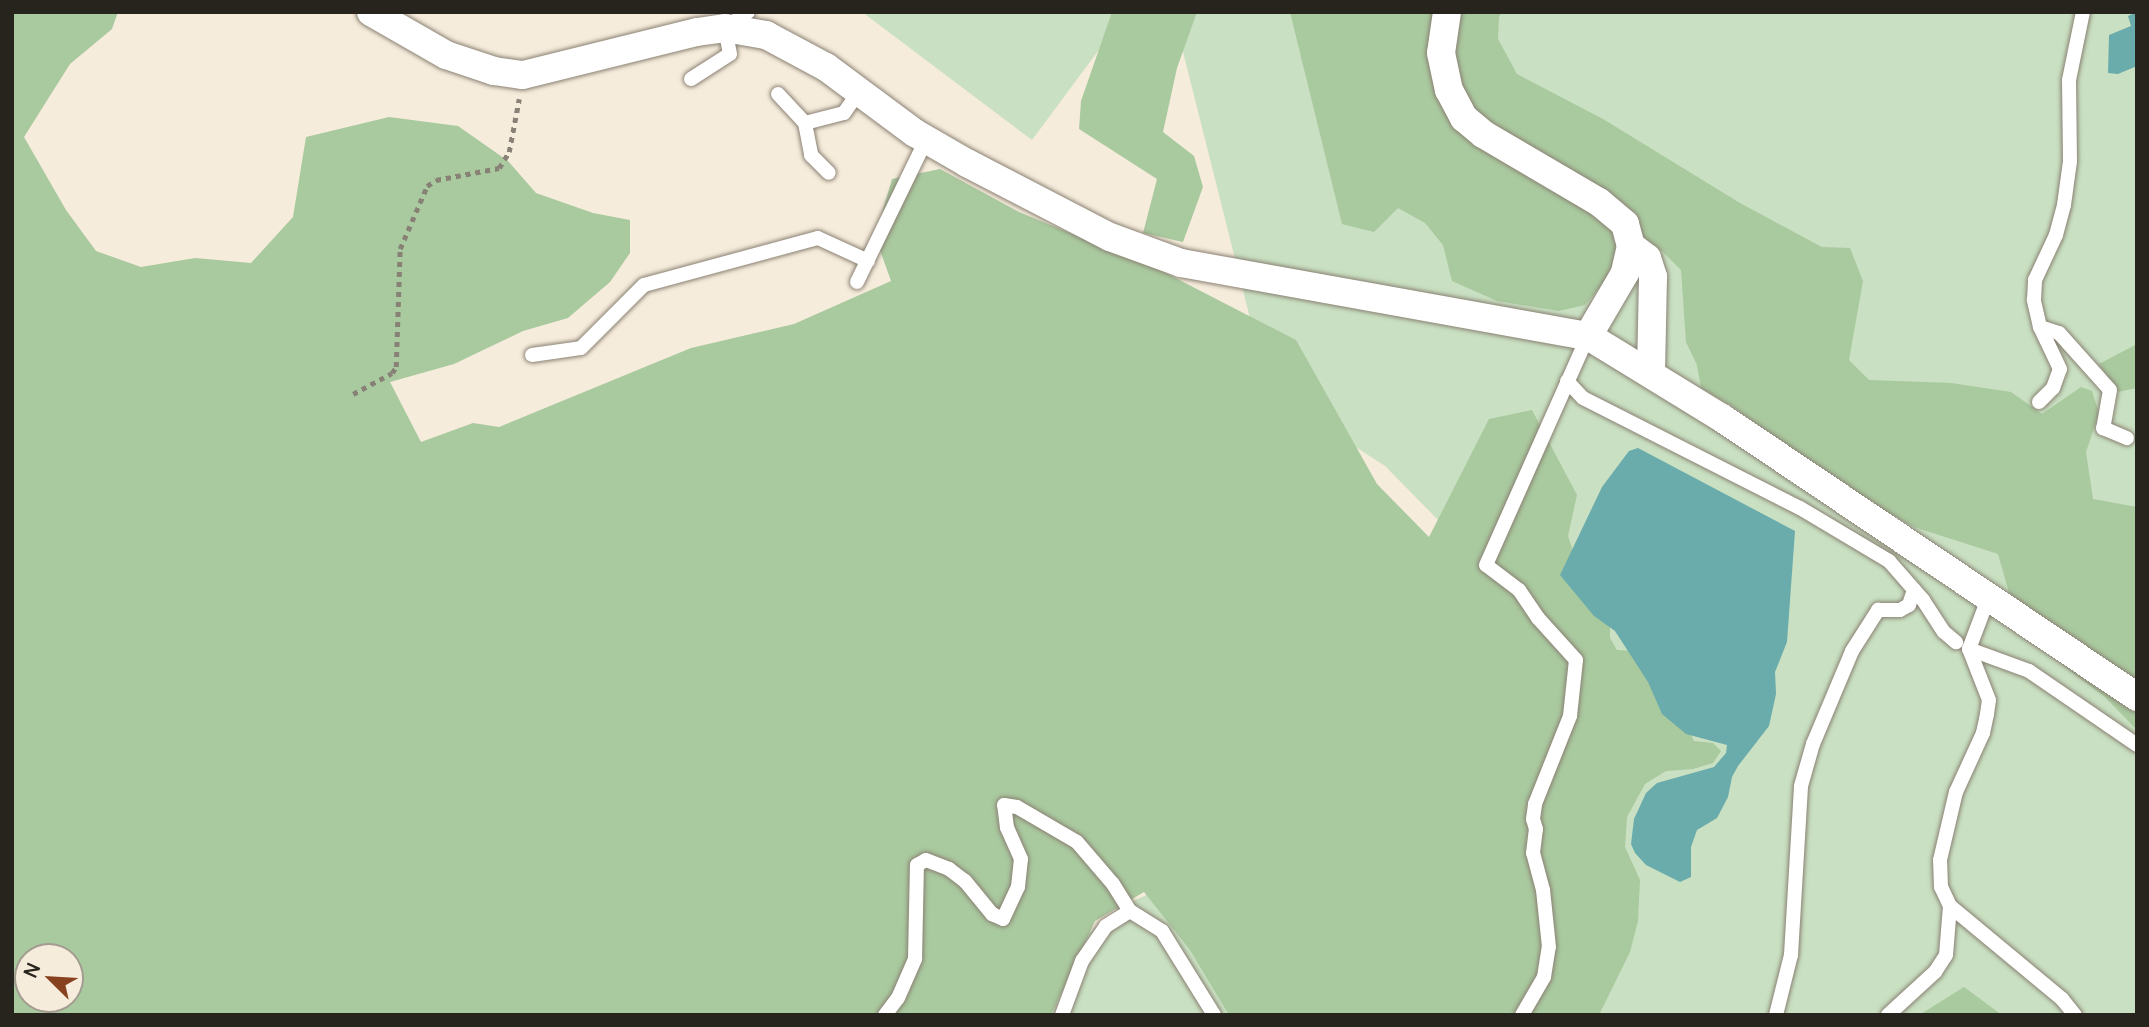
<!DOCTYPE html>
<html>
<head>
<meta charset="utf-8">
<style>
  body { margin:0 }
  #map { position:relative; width:2149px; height:1027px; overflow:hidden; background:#f6ecdc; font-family:Manrope,sans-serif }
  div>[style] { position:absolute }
  .green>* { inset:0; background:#c9e0c2 }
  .forest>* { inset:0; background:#a9c99f }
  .water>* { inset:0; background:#6aabab }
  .path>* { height:4.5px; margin-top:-2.25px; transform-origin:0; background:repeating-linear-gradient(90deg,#888176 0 5px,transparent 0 10px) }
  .roads { filter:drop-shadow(0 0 2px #8a8173) drop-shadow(0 0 2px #8a8173) }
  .lane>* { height:14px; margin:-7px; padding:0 7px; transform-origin:7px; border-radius:7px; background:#fff }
  .street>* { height:28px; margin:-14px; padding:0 14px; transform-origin:14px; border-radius:14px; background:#fff }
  span { translate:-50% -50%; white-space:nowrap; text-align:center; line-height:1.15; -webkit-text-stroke:5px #f6ecdc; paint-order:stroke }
  .frame { position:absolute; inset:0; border:14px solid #27231d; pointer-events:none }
  .north { position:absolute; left:14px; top:943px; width:70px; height:70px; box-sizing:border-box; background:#f6ecdc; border:2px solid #a39c90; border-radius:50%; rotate:294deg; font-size:19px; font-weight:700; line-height:28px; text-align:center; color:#27231d }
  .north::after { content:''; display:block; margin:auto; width:24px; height:32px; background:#88411f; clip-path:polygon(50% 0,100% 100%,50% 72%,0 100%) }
</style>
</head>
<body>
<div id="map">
  <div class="green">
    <i style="clip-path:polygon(862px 12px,1119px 12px,1124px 16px,1032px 140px)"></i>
    <i style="clip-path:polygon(1173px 12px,2137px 12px,2137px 1015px,988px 1015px,1122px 906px,1329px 813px,1446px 528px,1385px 466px,1268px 390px)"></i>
  </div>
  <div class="forest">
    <i style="clip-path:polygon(evenodd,12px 12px,118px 12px,112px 29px,70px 64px,24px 137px,66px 210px,96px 251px,141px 267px,195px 258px,251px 263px,293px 217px,306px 137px,389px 117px,458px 126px,508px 161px,536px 193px,593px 213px,630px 220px,630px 253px,610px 282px,568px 318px,523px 331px,454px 364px,390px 382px,421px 442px,473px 423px,499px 427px,691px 348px,794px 324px,891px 281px,875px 236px,892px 179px,940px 169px,1019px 212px,1160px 270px,1296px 340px,1377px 484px,1429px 537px,1489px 419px,1532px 410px,1577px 495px,1568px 536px,1582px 578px,1610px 610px,1610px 638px,1617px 650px,1652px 652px,1694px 741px,1713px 743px,1721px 751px,1713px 763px,1693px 769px,1666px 771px,1645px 784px,1627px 817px,1625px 847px,1640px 880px,1638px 921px,1630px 952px,1599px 1015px,1229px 1015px,1190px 950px,1144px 892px,1095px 921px,1051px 1015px,12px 1015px,12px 12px,28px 957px,70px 957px,70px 999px,28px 999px,28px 957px)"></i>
    <i style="clip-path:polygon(1112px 12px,1197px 12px,1177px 68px,1163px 132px,1194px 156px,1203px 187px,1183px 242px,1143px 233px,1157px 179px,1079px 129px,1081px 101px)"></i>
    <i style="clip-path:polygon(1290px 12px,1502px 12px,1499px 17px,1498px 39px,1517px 74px,1603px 119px,1740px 203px,1822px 247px,1850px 248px,1863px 281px,1849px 360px,1869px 380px,1951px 383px,2011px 392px,2042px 414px,2081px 387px,2092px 391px,2099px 413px,2086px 452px,2093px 499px,2137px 507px,2137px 730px,2105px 697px,2066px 668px,2039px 641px,2010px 596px,1998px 554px,1914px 527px,1880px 508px,1800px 456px,1735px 408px,1701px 388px,1697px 365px,1686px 342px,1681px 270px,1662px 251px,1649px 249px,1613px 271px,1585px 305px,1559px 311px,1497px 301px,1452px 281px,1443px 245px,1425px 223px,1398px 208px,1374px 232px,1342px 224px)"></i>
    <i style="clip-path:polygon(2137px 344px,2137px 388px,2118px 392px,2099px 364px)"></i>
    <i style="clip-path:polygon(1964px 987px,2002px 1015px,1921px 1015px,1924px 1012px)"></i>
  </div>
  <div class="water">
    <i style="clip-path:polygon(2137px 12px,2137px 66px,2118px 74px,2108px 73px,2109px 35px,2131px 26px,2128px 16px)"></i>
    <i style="clip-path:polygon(1638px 448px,1795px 531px,1787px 642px,1775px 672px,1776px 694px,1769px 726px,1738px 766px,1732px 777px,1728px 797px,1717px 818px,1697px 830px,1691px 847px,1691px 877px,1680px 882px,1646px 865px,1635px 853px,1631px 844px,1634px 819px,1646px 793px,1657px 783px,1714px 767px,1726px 753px,1727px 745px,1686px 734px,1662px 714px,1648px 682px,1615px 631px,1594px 616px,1560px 575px,1602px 487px,1629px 451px)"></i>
  </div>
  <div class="path">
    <i style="left:353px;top:394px;width:44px;rotate:-28.3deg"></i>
    <i style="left:392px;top:373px;width:7px;rotate:-56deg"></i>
    <i style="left:396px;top:367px;width:118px;rotate:-88.1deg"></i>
    <i style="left:400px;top:249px;width:69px;rotate:-66.8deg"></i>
    <i style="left:427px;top:186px;width:11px;rotate:-34deg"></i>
    <i style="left:436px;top:180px;width:64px;rotate:-10.8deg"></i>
    <i style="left:499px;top:168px;width:19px;rotate:-58deg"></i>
    <i style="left:509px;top:152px;width:54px;rotate:-79.3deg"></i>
  </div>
  <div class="roads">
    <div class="lane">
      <i style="left:691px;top:79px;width:46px;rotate:-32.7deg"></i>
      <i style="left:730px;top:54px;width:26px;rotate:-101deg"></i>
      <i style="left:725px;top:28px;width:28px;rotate:-35deg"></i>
      <i style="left:778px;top:94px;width:40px;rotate:47deg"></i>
      <i style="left:805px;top:123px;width:40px;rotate:-14.4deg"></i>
      <i style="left:844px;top:113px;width:28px;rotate:-55deg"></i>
      <i style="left:805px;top:123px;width:33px;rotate:79deg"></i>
      <i style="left:811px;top:155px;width:25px;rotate:45deg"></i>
      <i style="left:857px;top:282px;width:158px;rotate:-64.1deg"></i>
      <i style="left:2040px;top:327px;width:20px;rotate:18deg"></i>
      <i style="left:2059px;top:333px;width:76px;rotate:48.2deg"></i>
      <i style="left:2110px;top:390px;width:39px;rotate:100deg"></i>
      <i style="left:2103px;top:428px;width:26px;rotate:23deg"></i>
      <i style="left:532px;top:355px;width:49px;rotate:-8.1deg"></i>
      <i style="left:581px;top:348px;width:89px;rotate:-45deg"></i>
      <i style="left:644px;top:285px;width:180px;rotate:-15.1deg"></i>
      <i style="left:818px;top:238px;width:55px;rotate:24.7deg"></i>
      <i style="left:1567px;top:381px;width:23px;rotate:47deg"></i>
      <i style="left:1583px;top:398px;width:243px;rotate:26.9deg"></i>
      <i style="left:1800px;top:508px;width:104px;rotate:30.8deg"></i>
      <i style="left:1889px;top:561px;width:52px;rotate:48.9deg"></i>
      <i style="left:1923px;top:600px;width:38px;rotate:57deg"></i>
      <i style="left:1944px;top:632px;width:16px;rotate:40deg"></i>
      <i style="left:2039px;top:402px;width:20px;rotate:-45deg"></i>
      <i style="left:2053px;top:388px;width:20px;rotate:-70deg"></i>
      <i style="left:2060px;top:369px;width:47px;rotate:-115.5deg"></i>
      <i style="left:2040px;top:327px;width:28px;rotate:-103deg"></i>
      <i style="left:2034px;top:300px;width:20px;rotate:-87deg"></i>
      <i style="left:2035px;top:280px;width:50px;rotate:-65deg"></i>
      <i style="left:2056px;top:235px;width:31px;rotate:-75deg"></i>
      <i style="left:2064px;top:205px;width:44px;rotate:-82.2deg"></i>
      <i style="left:2070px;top:161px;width:81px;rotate:-90.7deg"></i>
      <i style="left:2069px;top:80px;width:69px;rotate:-78.4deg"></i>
      <i style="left:1969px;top:649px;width:64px;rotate:20.1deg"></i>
      <i style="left:2029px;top:671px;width:131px;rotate:34.4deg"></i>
      <i style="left:1950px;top:906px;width:146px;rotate:39.7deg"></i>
      <i style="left:2062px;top:999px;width:21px;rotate:51deg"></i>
      <i style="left:885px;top:1015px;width:21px;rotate:-53deg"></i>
      <i style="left:898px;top:998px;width:43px;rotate:-66.4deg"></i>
      <i style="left:915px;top:959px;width:94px;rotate:-88.8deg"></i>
      <i style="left:917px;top:865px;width:10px;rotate:-29deg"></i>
      <i style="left:926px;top:860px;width:25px;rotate:21deg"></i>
      <i style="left:949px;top:869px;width:20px;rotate:37deg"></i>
      <i style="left:965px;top:881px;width:43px;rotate:50.7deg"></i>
      <i style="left:992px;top:914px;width:12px;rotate:24deg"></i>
      <i style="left:1003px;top:919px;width:35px;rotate:-65deg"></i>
      <i style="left:1018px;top:887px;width:28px;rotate:-84deg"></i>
      <i style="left:1021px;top:859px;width:34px;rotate:-114deg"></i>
      <i style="left:1007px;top:828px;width:23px;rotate:-97deg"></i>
      <i style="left:1004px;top:805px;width:13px;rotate:9deg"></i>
      <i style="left:1017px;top:807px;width:69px;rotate:30.3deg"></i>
      <i style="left:1077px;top:842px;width:55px;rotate:49.4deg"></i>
      <i style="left:1113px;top:884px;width:32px;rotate:58deg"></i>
      <i style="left:1062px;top:1015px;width:58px;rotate:-69.7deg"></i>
      <i style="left:1082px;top:961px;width:42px;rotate:-55.6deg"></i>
      <i style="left:1106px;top:926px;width:28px;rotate:-32deg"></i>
      <i style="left:1130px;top:911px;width:38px;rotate:32deg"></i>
      <i style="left:1162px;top:931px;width:99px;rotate:58.2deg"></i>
      <i style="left:1522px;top:1015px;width:44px;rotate:-59.9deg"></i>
      <i style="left:1544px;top:977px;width:30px;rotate:-81deg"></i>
      <i style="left:1549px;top:947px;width:57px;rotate:-96deg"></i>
      <i style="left:1543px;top:890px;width:38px;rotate:-105deg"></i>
      <i style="left:1533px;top:853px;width:24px;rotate:-83deg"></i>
      <i style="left:1536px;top:829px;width:10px;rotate:-107deg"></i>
      <i style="left:1533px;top:819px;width:15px;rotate:-82deg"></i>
      <i style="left:1535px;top:804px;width:95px;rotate:-68.3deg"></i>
      <i style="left:1570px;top:716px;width:56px;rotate:-83.9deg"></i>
      <i style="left:1576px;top:660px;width:57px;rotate:-132.1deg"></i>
      <i style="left:1538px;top:618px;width:34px;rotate:-124deg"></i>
      <i style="left:1519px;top:590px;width:41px;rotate:-142.9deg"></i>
      <i style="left:1486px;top:565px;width:251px;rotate:-66deg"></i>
      <i style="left:1776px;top:1015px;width:62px;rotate:-76deg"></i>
      <i style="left:1791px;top:955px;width:169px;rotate:-86.6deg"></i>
      <i style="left:1801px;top:786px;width:44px;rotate:-74.1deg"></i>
      <i style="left:1813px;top:744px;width:101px;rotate:-67.2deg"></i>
      <i style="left:1852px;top:651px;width:49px;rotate:-57.6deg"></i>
      <i style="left:1878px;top:610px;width:22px"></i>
      <i style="left:1900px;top:610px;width:10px;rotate:-29deg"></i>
      <i style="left:1909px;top:605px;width:16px;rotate:-72deg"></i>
      <i style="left:1888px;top:1015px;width:64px;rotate:-42.5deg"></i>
      <i style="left:1935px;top:972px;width:20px;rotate:-57deg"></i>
      <i style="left:1946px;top:955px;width:49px;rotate:-85.3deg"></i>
      <i style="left:1950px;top:906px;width:21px;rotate:-115deg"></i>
      <i style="left:1941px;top:887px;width:27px;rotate:-92deg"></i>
      <i style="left:1940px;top:860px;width:70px;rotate:-76.8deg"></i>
      <i style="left:1956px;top:792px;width:65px;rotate:-65.4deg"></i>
      <i style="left:1983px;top:733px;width:19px;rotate:-78deg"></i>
      <i style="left:1987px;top:714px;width:14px;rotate:-82deg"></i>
      <i style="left:1989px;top:700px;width:55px;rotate:-111.4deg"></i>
      <i style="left:1969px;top:649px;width:57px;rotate:-69.3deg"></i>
    </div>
    <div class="street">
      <i style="left:371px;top:12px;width:86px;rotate:29.8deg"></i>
      <i style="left:446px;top:55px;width:51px;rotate:18.4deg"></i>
      <i style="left:494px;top:71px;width:29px;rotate:8deg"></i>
      <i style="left:523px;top:75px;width:179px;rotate:-13.9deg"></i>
      <i style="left:697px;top:32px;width:28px;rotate:-8deg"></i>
      <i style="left:725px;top:28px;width:42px;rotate:9.7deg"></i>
      <i style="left:766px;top:35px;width:68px;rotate:28.1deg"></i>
      <i style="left:826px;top:67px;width:111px;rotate:36.6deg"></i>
      <i style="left:915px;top:133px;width:60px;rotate:30deg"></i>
      <i style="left:967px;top:163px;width:161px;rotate:27.4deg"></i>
      <i style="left:1110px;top:237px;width:76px;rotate:20.1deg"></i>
      <i style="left:1181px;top:263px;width:413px;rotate:10.2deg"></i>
      <i style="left:1588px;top:336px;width:157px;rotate:31.5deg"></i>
      <i style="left:1722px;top:418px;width:500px;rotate:33.91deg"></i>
      <i style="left:1447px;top:12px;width:41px;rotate:98.3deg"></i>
      <i style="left:1441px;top:53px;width:38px;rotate:78deg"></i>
      <i style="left:1449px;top:90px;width:32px;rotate:62deg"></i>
      <i style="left:1464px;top:118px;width:25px;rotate:40deg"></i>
      <i style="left:1483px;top:134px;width:134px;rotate:30.4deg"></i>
      <i style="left:1599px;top:202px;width:34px;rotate:40deg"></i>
      <i style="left:1625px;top:224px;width:23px;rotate:75deg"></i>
      <i style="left:1631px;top:246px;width:28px;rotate:103deg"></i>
      <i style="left:1625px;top:273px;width:73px;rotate:120.4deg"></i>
      <i style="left:1631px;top:246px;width:20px;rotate:37deg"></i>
      <i style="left:1647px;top:258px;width:20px;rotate:72deg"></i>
      <i style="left:1653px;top:277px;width:96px;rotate:91.2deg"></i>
    </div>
  </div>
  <div class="frame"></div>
  <div class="north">N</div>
</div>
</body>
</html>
